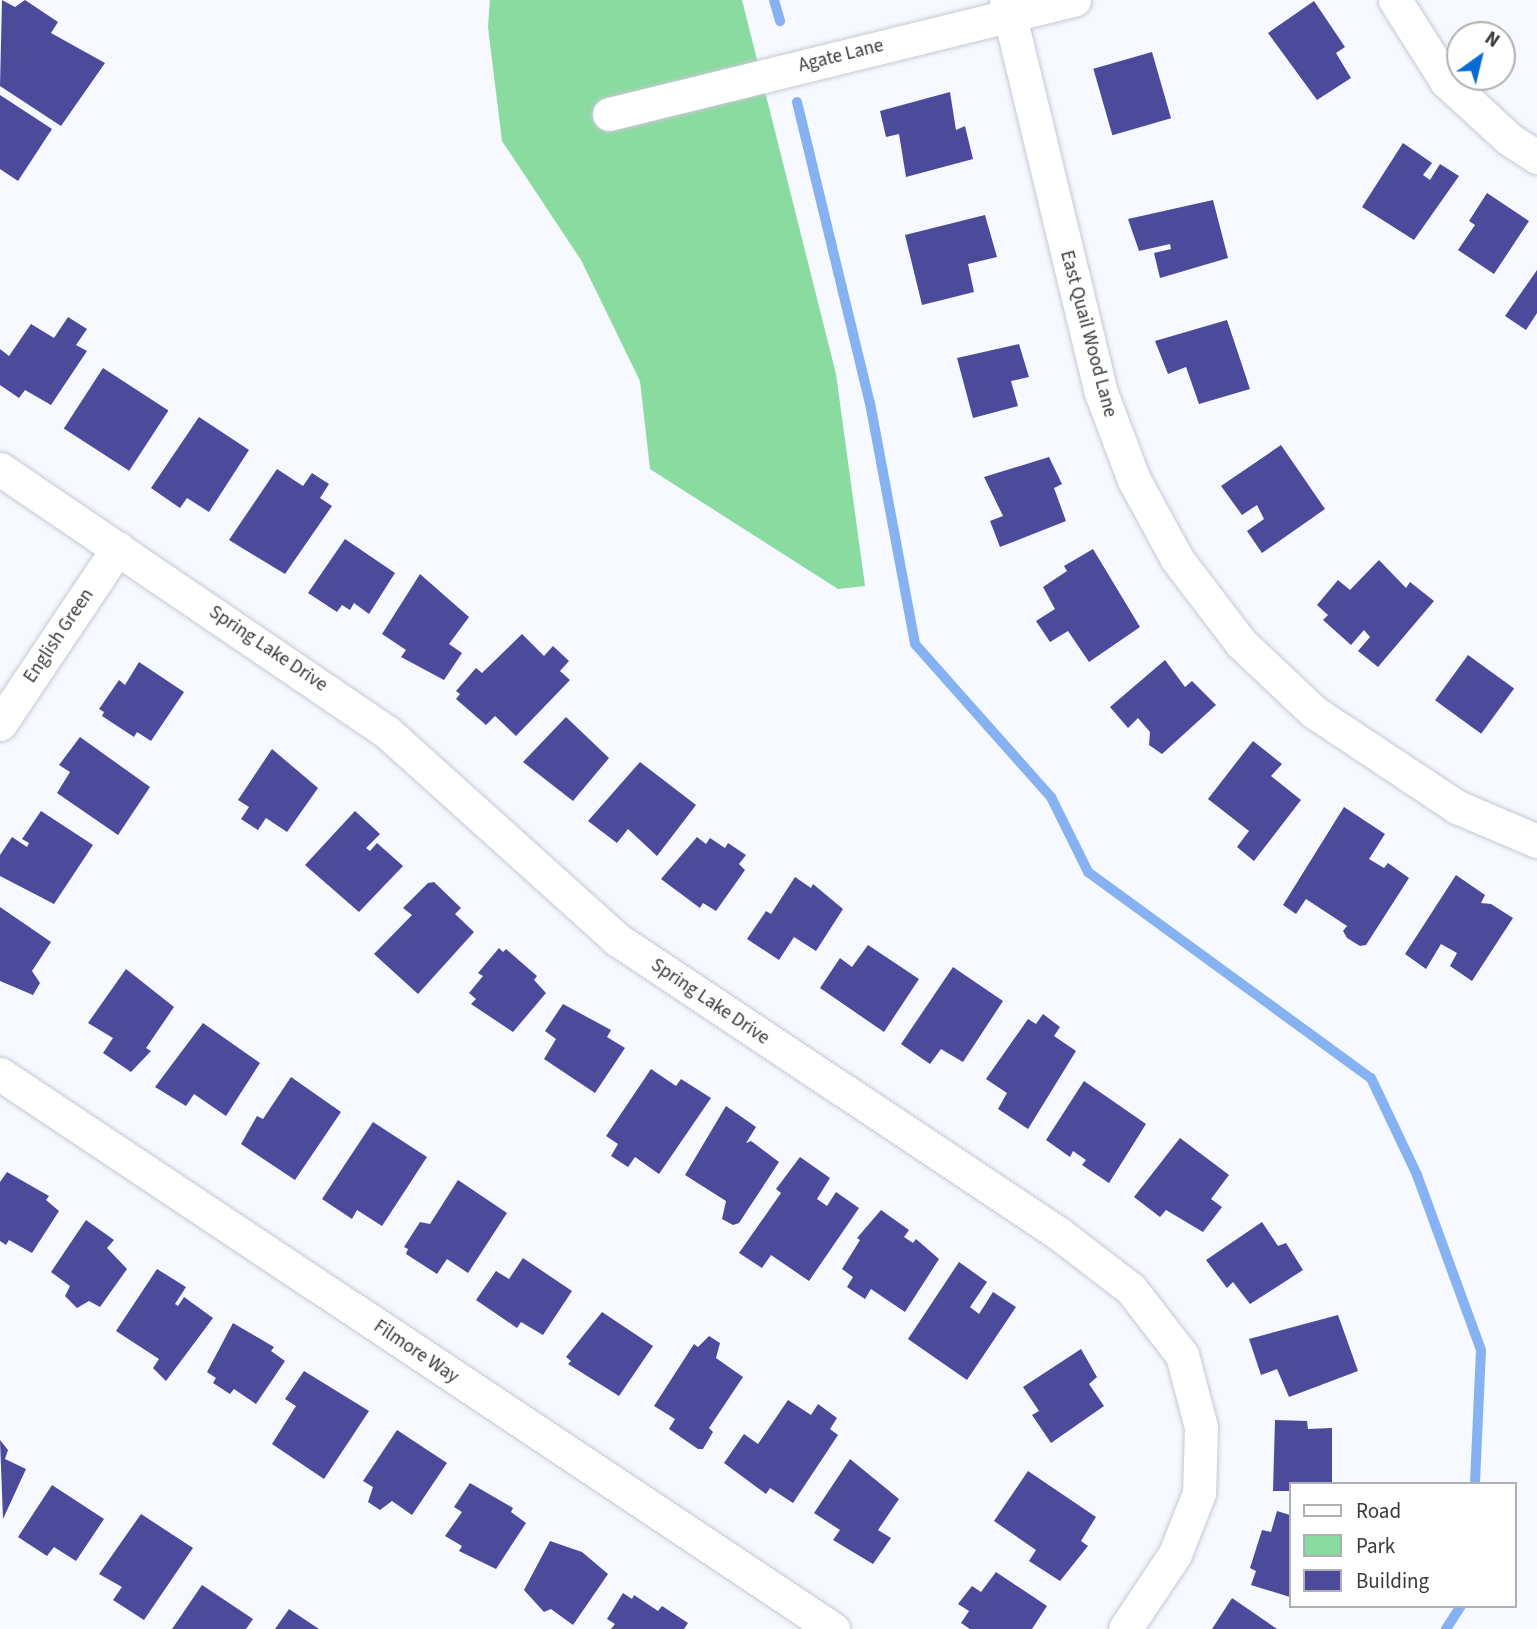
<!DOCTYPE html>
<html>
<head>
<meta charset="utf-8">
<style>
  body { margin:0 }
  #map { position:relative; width:1537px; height:1629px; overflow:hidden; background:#f6f9ff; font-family:"Source Sans 3",sans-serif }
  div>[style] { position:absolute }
  .green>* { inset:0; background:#89db9f }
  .stream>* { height:10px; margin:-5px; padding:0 5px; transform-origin:5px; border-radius:5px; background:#87b2f1 }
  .building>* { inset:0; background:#4c4a9a; transform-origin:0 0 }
  .roads { filter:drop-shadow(0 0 2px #c4c9d2) drop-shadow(0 0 2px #c4c9d2) }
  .minor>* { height:33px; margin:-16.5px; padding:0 16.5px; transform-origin:16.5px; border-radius:16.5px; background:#fff }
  span { translate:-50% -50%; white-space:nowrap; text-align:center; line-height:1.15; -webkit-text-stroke:7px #fff; paint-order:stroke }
  .street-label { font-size:19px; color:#37393c }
  .legend { position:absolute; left:1289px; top:1482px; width:228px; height:126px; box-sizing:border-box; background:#fff; border:2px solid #afb0b1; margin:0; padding:9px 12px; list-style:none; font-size:21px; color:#37393c }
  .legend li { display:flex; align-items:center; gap:14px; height:35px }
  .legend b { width:35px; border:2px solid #afb0b1 }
  .north { position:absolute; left:1446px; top:21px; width:70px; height:70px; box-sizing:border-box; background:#fff; border:2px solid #afb0b1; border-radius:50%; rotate:34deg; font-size:19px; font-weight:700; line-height:28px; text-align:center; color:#37393c }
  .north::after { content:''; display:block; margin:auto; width:24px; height:32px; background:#0b6bd4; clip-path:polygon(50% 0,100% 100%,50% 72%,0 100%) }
</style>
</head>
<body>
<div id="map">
  <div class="green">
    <i style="clip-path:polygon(490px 0,742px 0,836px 374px,865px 586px,838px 589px,650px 469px,640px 381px,581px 260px,502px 141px,488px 27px)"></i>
  </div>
  <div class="stream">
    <i style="left:774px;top:0;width:22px;rotate:74deg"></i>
    <i style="left:797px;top:102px;width:310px;rotate:76.4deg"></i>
    <i style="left:870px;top:403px;width:245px;rotate:79.4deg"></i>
    <i style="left:915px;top:644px;width:205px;rotate:48.4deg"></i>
    <i style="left:1051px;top:797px;width:84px;rotate:63.7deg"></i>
    <i style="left:1088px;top:872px;width:350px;rotate:36.1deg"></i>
    <i style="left:1371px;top:1078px;width:107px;rotate:64.6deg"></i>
    <i style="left:1417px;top:1175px;width:186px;rotate:69.9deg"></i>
    <i style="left:1481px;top:1350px;width:134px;rotate:92.6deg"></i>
    <i style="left:1446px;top:1629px;width:27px;rotate:-57deg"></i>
  </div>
  <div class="building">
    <i style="clip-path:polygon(2px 0,15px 7px,25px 0,58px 22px,51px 33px,105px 63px,61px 126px,0 86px)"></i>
    <i style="clip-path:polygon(1314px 1px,1345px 47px,1336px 53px,1351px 78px,1317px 100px,1268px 33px)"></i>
    <i style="left:1152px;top:52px;width:69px;height:61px;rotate:74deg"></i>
    <i style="clip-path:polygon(950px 92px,956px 130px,965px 126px,973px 159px,906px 177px,899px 134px,886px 137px,880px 111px)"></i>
    <i style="clip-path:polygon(0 95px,52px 129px,18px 181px,0 169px)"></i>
    <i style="clip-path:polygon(1403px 143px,1432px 163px,1423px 175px,1430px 180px,1440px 164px,1459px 176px,1414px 240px,1362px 207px)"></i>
    <i style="clip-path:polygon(1487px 193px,1529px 221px,1494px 274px,1458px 250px,1475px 225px,1469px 221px)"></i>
    <i style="clip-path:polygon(1213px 200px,1228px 258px,1160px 278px,1154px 253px,1171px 249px,1170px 244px,1139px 251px,1128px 219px)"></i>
    <i style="clip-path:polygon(985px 215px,997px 257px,968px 264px,974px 292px,922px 305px,905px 235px)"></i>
    <i style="clip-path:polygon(1537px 270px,1537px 313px,1526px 330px,1505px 316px)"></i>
    <i style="clip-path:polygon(68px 317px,87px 329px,76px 345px,87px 351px,51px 405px,25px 390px,19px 398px,0 385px,0 349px,9px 356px,31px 324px,54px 338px)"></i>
    <i style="clip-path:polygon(1227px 320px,1250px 389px,1199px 404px,1186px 367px,1168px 374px,1155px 341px)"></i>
    <i style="clip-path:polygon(1019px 344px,1029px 377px,1011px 381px,1018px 406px,973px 418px,957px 358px)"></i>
    <i style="left:103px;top:368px;width:78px;height:72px;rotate:33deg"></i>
    <i style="clip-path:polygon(199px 417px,249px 450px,209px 512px,187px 498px,180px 508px,151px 488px)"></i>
    <i style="clip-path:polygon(1281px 445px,1325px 509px,1262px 553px,1247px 531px,1264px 519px,1257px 505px,1242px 515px,1221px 486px)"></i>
    <i style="clip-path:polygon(1049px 457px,1062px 484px,1054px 488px,1066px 521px,1000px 547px,990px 521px,1003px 516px,984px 477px)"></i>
    <i style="clip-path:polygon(277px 469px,303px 486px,312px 473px,329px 484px,320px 498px,332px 506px,285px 574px,229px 540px)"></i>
    <i style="clip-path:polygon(345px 539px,395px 573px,369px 614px,354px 603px,350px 610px,342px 605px,337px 612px,308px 593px)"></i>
    <i style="clip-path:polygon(1093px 549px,1140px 627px,1089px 662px,1068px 631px,1050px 642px,1036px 621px,1055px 609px,1043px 587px,1067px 571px,1064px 566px)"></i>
    <i style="clip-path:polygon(1379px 560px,1406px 588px,1410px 582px,1434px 601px,1378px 667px,1358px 651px,1370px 637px,1364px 630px,1351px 645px,1323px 620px,1328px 615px,1317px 605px,1338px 580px,1350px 590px)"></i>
    <i style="clip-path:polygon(420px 574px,469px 617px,449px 644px,462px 653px,444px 680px,401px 657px,406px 650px,382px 634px)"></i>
    <i style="clip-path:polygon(522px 634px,544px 656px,553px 646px,569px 661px,560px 671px,570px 680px,516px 736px,495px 716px,486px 725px,456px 699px,460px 694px,456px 691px,476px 668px,482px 673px)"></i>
    <i style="left:1468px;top:655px;width:57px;height:56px;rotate:36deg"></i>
    <i style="clip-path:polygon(1165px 660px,1185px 687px,1192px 681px,1216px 705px,1162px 754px,1149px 745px,1150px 732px,1138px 718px,1128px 728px,1110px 707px)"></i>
    <i style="clip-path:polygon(139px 662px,184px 692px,151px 741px,137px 732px,134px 737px,102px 716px,104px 712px,99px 709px,119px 680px,125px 685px)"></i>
    <i style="clip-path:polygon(566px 717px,609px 758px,573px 801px,523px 762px)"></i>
    <i style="clip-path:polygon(80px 737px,150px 787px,118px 835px,57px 793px,70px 772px,59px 765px)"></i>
    <i style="clip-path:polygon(1253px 741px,1282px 764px,1271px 776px,1301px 800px,1254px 861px,1237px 847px,1249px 831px,1208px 799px)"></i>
    <i style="clip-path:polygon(272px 749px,318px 788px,287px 832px,266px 818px,258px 830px,241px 819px,249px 807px,238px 800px)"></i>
    <i style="clip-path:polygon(640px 762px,696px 805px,657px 856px,628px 829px,617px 843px,588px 821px)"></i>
    <i style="clip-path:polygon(1344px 807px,1385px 834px,1369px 859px,1384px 868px,1388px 863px,1409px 878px,1366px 945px,1360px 946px,1347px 938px,1343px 931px,1347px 926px,1306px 899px,1296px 914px,1283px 905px)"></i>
    <i style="clip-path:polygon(41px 811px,93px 845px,54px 904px,0 876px,0 855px,12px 837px,27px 847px,29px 843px,22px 839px)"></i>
    <i style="clip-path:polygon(355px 811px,380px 834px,366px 848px,370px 851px,377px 843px,403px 866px,359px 912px,305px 865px)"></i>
    <i style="clip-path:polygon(697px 837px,706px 844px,710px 838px,725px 848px,728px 843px,746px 855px,739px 864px,745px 870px,716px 911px,703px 903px,700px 908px,661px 879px)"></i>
    <i style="clip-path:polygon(1456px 875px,1485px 895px,1481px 903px,1491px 904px,1513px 918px,1472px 981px,1450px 966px,1457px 953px,1441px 944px,1426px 969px,1405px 954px)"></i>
    <i style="clip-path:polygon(795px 877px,811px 888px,813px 884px,843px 909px,816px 951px,794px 937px,779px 960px,747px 939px,766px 911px,771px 914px)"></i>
    <i style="clip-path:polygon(434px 882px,461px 908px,455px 914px,474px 932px,418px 994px,374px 954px,412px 915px,403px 908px,428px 883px)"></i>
    <i style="clip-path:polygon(0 907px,51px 942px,32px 971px,40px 983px,33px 995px,0 981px)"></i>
    <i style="clip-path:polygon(868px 945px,919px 979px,884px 1032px,820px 988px,840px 958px,852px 967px)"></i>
    <i style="clip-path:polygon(499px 948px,503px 952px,506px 949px,537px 976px,534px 980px,546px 993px,513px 1032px,471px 1004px,476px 999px,469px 993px,483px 976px,478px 973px)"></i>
    <i style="clip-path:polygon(953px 967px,1003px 1001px,963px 1062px,941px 1049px,930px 1064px,901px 1044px)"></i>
    <i style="clip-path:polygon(126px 969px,174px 1007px,146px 1048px,151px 1051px,131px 1072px,103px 1053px,113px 1038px,88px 1023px)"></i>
    <i style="clip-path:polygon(563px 1004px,611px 1030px,607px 1037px,625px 1048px,595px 1093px,544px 1059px,556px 1039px,545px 1031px)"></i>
    <i style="clip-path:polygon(1043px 1014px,1060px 1027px,1054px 1036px,1076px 1051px,1028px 1129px,998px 1109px,1007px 1093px,986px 1079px,1028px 1019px,1036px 1024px)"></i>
    <i style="clip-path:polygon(203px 1023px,260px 1063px,226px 1116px,194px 1094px,186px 1106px,155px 1087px)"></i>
    <i style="clip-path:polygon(651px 1069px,676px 1086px,681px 1079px,711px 1098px,659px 1174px,635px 1157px,628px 1167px,611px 1156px,618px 1144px,606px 1136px)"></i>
    <i style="clip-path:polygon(291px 1077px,341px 1112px,295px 1180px,241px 1144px,257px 1116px,263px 1119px)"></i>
    <i style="clip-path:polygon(1084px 1081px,1146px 1124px,1109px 1183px,1082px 1165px,1086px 1160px,1073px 1151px,1070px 1157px,1046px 1140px)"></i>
    <i style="clip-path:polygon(726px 1106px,756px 1127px,746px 1143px,751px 1141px,779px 1162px,739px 1223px,733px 1225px,722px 1219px,726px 1201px,685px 1175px)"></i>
    <i style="clip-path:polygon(373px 1122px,427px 1157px,382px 1226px,357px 1210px,352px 1219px,322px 1199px)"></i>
    <i style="clip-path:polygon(1180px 1138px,1229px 1175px,1211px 1199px,1222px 1207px,1203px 1232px,1166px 1210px,1160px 1217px,1134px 1197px)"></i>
    <i style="clip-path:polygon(800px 1157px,830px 1178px,817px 1199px,827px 1206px,836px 1192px,859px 1208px,809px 1281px,771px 1255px,762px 1268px,739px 1253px,781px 1193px,776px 1189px)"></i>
    <i style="clip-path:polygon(7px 1172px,49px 1196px,46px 1200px,59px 1211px,32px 1253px,9px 1240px,6px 1245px,0 1241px,0 1182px)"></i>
    <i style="clip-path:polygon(458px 1180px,507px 1213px,468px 1273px,447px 1259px,437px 1274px,406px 1254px,408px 1249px,404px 1247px,420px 1222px,430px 1224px)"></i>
    <i style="clip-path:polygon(881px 1210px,909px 1230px,904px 1237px,913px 1243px,916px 1239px,939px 1259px,905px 1312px,871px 1289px,865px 1299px,847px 1287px,853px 1277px,842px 1269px,860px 1240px,857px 1238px)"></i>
    <i style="clip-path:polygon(86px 1220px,114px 1240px,107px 1248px,127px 1269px,100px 1307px,89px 1301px,77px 1308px,65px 1296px,70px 1286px,51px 1272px)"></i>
    <i style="clip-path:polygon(1262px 1222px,1278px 1246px,1286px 1243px,1303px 1270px,1250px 1304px,1233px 1282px,1227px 1288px,1206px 1260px)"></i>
    <i style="clip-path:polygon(523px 1258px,572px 1291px,543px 1335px,521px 1322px,517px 1328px,476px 1300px,496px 1271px,509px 1279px)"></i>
    <i style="clip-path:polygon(959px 1262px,987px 1282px,970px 1307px,979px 1314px,993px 1292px,1016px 1307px,967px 1380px,908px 1339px)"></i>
    <i style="clip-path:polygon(157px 1269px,186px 1287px,175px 1304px,178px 1306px,184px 1297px,213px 1318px,166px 1381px,153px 1368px,159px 1359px,116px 1331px)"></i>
    <i style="clip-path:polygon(602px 1312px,653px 1346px,619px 1396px,568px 1364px,571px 1361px,566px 1357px)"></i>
    <i style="clip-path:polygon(1338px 1315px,1358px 1371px,1289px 1397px,1277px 1369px,1261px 1375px,1249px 1339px)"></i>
    <i style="clip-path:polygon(233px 1323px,274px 1347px,271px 1351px,285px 1361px,256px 1404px,234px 1389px,230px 1394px,213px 1383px,216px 1378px,207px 1372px)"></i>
    <i style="clip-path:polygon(709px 1336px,720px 1343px,716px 1358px,743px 1377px,709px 1428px,713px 1432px,703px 1449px,698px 1449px,669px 1429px,675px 1419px,654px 1406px,694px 1344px,698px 1347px)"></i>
    <i style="clip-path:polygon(1081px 1349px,1097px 1377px,1089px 1384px,1104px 1406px,1051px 1443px,1032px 1415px,1039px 1411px,1023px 1387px)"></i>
    <i style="clip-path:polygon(304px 1371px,369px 1411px,324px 1479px,272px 1444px,296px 1406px,285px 1399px)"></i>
    <i style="clip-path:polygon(788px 1400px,811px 1415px,818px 1404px,837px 1418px,830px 1429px,838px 1435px,793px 1503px,770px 1488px,766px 1494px,724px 1463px,744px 1434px,758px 1444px)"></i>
    <i style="clip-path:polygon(1275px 1420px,1307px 1421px,1308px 1429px,1332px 1428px,1332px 1484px,1290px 1484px,1290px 1491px,1273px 1491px)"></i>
    <i style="clip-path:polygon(397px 1430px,447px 1463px,412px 1515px,392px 1501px,380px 1510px,368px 1502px,373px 1487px,363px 1481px)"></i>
    <i style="clip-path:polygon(0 1440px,8px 1450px,5px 1459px,26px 1469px,3px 1519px)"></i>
    <i style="clip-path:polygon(850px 1459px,899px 1499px,878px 1530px,891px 1538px,873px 1564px,833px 1540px,840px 1530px,814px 1513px)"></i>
    <i style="clip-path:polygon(1028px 1471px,1096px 1517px,1081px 1541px,1088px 1546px,1060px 1581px,1029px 1561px,1036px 1550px,994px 1521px)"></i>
    <i style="clip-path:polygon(470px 1483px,513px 1508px,511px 1512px,526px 1523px,496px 1569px,459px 1551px,462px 1546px,445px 1536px,462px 1512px,454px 1507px)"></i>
    <i style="clip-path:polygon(52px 1485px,104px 1519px,76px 1561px,54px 1547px,47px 1556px,18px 1537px)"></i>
    <i style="clip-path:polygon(1277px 1511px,1290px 1515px,1290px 1597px,1251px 1585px,1256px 1571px,1250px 1568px,1262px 1530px,1271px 1532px)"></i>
    <i style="clip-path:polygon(141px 1514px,193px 1548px,144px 1620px,113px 1600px,122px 1587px,99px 1574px)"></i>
    <i style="clip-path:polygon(550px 1541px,582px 1552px,608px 1574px,573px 1625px,551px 1609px,544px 1612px,524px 1590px)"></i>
    <i style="clip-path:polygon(996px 1572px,1047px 1606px,1032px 1629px,970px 1629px,961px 1623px,969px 1611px,958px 1604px,972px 1586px,981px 1592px)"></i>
    <i style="clip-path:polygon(202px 1585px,253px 1619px,246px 1629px,172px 1629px)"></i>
    <i style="clip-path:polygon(623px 1593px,632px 1599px,634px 1595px,658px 1611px,662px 1606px,688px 1623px,684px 1629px,611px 1629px,615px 1624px,607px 1619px)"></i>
    <i style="clip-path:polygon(1232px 1598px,1277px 1629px,1212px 1629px)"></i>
    <i style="clip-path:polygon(289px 1609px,319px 1629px,275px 1629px)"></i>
  </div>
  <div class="roads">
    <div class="minor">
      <i style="left:1006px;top:0;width:401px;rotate:76.4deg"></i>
      <i style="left:1100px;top:390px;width:96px;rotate:69.3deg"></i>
      <i style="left:1134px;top:480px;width:90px;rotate:61.4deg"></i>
      <i style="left:1177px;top:559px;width:106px;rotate:52.7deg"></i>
      <i style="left:1241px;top:643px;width:100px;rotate:43.4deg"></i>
      <i style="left:1314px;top:712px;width:172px;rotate:33.6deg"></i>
      <i style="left:1457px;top:807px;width:87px;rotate:23deg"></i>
      <i style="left:1395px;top:0;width:96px;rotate:57.8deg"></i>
      <i style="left:1446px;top:81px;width:86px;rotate:42.6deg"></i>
      <i style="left:1509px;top:139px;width:33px;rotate:33deg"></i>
      <i style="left:609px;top:114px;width:479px;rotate:-13.8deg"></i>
      <i style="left:0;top:469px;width:468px;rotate:34.2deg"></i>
      <i style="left:387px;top:732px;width:311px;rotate:42deg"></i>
      <i style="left:618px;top:940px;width:529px;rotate:33.66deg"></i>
      <i style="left:1058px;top:1233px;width:92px;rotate:37.5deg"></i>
      <i style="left:1131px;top:1289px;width:83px;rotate:52.3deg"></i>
      <i style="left:1182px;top:1355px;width:74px;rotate:75.2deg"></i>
      <i style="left:1201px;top:1427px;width:66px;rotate:91.7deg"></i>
      <i style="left:1199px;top:1493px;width:66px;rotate:111.5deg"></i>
      <i style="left:1175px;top:1554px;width:90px;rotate:123.7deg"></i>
      <i style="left:0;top:724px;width:212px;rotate:-56.2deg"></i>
      <i style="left:0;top:1074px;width:1001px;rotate:33.67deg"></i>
    </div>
  </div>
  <div class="street-label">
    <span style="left:841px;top:56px;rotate:-14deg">Agate Lane</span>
    <span style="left:1088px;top:334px;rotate:75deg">East Quail Wood Lane</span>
    <span style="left:59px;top:636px;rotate:-56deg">English Green</span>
    <span style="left:268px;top:649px;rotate:34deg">Spring Lake Drive</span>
    <span style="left:710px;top:1002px;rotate:34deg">Spring Lake Drive</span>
    <span style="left:416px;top:1352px;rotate:34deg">Filmore Way</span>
  </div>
  <ul class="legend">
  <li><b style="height:9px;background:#fff"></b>Road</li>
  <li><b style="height:19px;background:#89db9f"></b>Park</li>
  <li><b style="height:19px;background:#4c4a9a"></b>Building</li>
  </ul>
  <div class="north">N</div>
</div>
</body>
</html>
